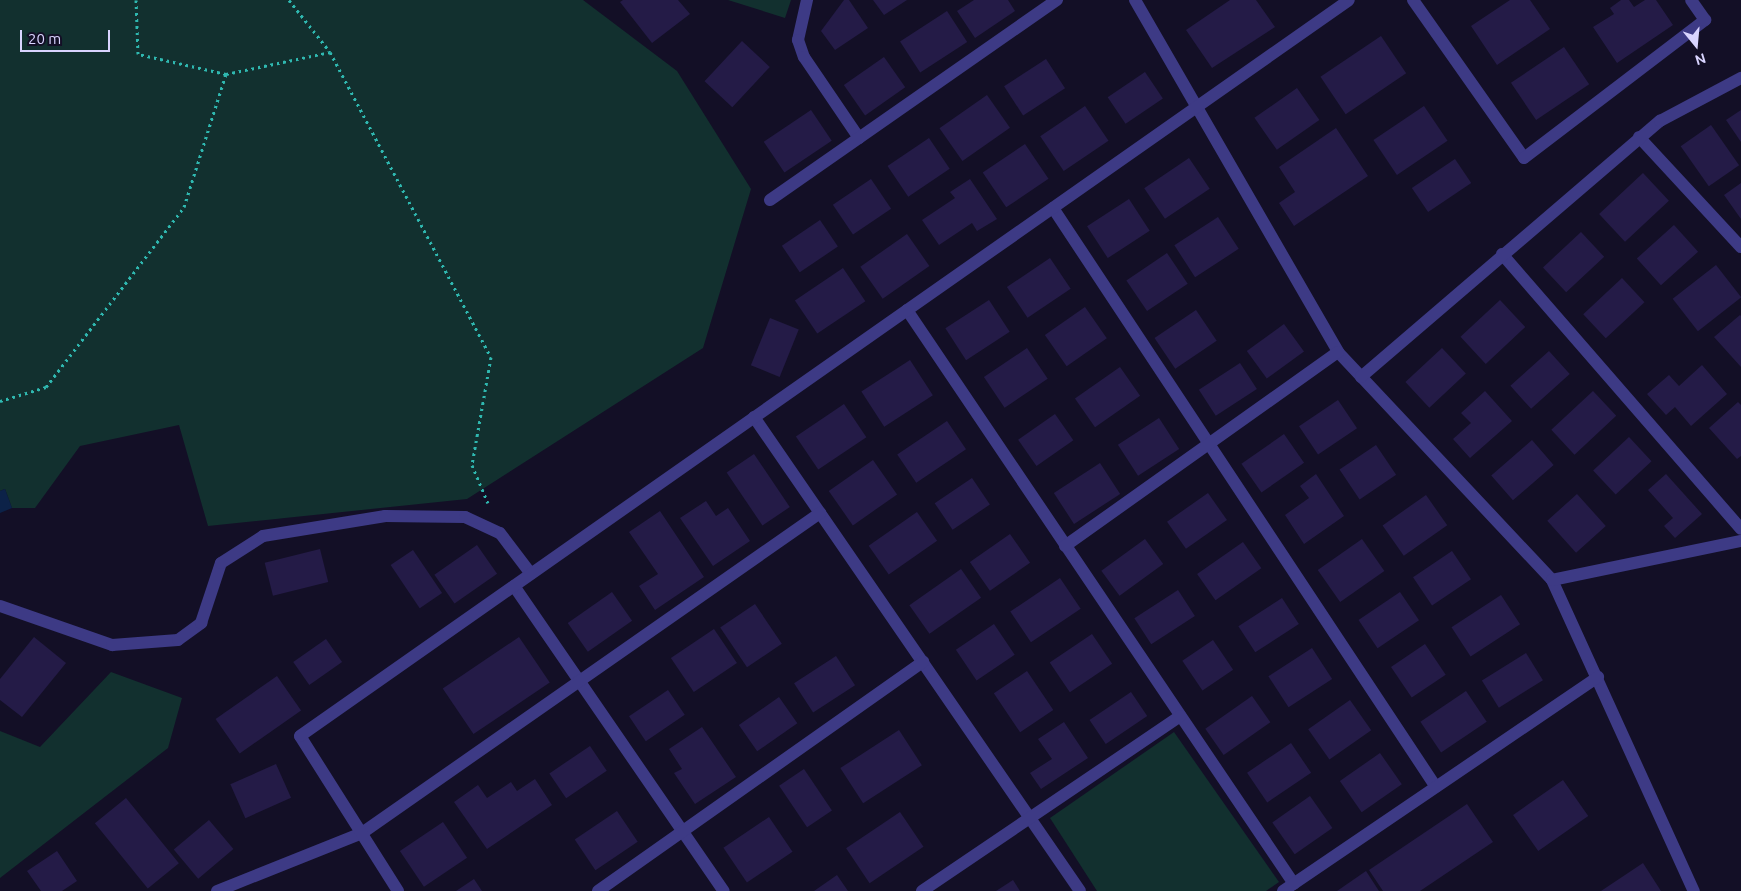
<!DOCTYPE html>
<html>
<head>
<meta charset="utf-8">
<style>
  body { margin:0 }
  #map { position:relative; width:1741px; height:891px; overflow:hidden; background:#130f26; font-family:Ubuntu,sans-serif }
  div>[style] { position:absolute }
  .green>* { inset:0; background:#12302f }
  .water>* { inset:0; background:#0c2248 }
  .building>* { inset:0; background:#241b47; transform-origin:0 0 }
  .path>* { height:3px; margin-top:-1.5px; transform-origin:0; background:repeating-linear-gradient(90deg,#2fb8b0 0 2.5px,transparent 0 6.5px) }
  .street>* { height:12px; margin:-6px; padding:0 6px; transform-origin:6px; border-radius:6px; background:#3d3a85 }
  span { translate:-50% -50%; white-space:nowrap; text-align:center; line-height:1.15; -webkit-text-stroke:4px #130f26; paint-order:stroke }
  .north { position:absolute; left:1671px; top:20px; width:50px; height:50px; -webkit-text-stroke:4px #130f26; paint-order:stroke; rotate:163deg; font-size:14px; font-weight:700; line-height:20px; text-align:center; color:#d9d4ff }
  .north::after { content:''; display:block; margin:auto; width:18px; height:22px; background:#d9d4ff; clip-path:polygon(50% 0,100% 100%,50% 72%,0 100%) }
  .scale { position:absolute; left:20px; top:30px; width:90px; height:22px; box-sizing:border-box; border:2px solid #d9d4ff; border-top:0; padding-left:6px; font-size:15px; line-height:18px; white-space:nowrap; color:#d9d4ff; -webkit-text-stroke:4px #130f26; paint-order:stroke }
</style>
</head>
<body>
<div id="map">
  <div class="green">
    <i style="clip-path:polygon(0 0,583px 0,677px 71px,751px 189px,703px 348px,467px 499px,208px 526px,179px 425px,80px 446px,35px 508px,12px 508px,5px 489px,0 491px)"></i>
    <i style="clip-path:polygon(728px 0,791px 0,785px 18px)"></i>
    <i style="clip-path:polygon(111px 672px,182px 698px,168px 748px,0 878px,0 731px,40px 747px)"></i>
    <i style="clip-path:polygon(1174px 732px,1279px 882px,1266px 891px,1097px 891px,1050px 818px)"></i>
  </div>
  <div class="water">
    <i style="clip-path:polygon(5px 489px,12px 508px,0 513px,0 491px)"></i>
  </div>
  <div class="building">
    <i style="clip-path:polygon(623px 0,678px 0,690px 14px,652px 43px,620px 2px)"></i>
    <i style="clip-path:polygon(844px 0,849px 0,868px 28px,835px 50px,821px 31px)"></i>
    <i style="clip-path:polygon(873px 0,907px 0,884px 15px)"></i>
    <i style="clip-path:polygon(974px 0,1008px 0,1015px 11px,975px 38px,957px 11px)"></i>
    <i style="clip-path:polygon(1230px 0,1256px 0,1275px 27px,1212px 68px,1186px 30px)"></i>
    <i style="clip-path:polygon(1510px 0,1530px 0,1550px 29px,1497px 65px,1471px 26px)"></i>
    <i style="clip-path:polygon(1621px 0,1629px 0,1634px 7px,1645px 0,1656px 0,1673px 25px,1617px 63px,1593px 27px,1614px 14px,1610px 8px)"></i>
    <i style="left:947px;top:11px;width:37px;height:56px;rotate:57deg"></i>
    <i style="left:1381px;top:36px;width:45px;height:73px;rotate:56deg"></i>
    <i style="left:742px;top:41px;width:38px;height:55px;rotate:43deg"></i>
    <i style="left:1564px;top:47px;width:45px;height:64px;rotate:56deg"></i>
    <i style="left:884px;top:57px;width:37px;height:49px;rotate:55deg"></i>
    <i style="left:1046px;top:59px;width:35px;height:50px;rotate:57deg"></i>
    <i style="left:1145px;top:72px;width:32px;height:45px;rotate:56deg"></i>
    <i style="left:1297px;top:88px;width:39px;height:52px;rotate:55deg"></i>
    <i style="left:987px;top:95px;width:40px;height:58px;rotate:55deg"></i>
    <i style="left:1085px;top:106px;width:42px;height:54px;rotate:56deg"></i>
    <i style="left:1424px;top:106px;width:42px;height:61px;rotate:56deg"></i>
    <i style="left:811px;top:110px;width:37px;height:57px;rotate:56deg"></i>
    <i style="clip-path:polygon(1741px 110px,1741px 142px,1726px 120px)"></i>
    <i style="left:1711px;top:125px;width:49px;height:37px;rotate:55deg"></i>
    <i style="clip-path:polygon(1336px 128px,1368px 176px,1294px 226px,1279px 203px,1295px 192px,1279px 167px)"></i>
    <i style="left:929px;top:138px;width:37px;height:50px;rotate:56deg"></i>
    <i style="left:1025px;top:144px;width:42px;height:51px;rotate:56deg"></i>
    <i style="left:1189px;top:158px;width:37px;height:54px;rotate:56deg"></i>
    <i style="left:1455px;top:159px;width:29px;height:52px;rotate:56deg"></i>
    <i style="left:1643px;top:173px;width:38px;height:60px;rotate:47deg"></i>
    <i style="left:871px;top:179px;width:36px;height:46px;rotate:56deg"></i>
    <i style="clip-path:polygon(970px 179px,997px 219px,977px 231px,972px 223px,939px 245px,922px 220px,955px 198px,950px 192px)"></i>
    <i style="clip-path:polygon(1741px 183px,1741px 219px,1724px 195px)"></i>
    <i style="left:1129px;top:199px;width:38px;height:50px;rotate:57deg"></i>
    <i style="left:1218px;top:217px;width:38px;height:52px;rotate:57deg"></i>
    <i style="left:820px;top:220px;width:32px;height:46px;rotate:56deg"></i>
    <i style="left:1674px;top:225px;width:36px;height:50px;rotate:48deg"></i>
    <i style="left:1581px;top:232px;width:34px;height:52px;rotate:47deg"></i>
    <i style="left:907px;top:234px;width:39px;height:57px;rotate:55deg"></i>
    <i style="left:1167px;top:253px;width:37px;height:49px;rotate:56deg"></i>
    <i style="left:1050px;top:258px;width:37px;height:52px;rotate:56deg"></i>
    <i style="left:1716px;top:265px;width:41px;height:55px;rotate:52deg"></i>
    <i style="left:843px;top:268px;width:40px;height:58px;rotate:56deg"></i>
    <i style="left:1622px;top:278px;width:33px;height:53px;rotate:47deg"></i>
    <i style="left:989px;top:300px;width:38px;height:52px;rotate:57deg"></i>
    <i style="left:1500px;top:300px;width:37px;height:54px;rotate:47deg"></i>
    <i style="left:1085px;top:307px;width:38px;height:49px;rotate:55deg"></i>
    <i style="left:1196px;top:310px;width:37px;height:50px;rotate:56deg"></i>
    <i style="clip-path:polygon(1740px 315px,1741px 316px,1741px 367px,1714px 337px)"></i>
    <i style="left:770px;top:318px;width:31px;height:51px;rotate:22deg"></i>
    <i style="left:1284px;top:324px;width:34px;height:46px;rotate:54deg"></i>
    <i style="left:1027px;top:348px;width:37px;height:52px;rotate:56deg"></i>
    <i style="left:1442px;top:348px;width:35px;height:50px;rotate:47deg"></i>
    <i style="left:1549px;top:351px;width:31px;height:52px;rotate:48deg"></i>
    <i style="left:910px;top:360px;width:42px;height:58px;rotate:57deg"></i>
    <i style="left:1240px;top:363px;width:31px;height:49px;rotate:57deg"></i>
    <i style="clip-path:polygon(1702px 365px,1727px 394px,1691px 426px,1675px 407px,1666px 415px,1647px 394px,1669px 375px,1679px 386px)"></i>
    <i style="left:1120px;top:367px;width:35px;height:55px;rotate:55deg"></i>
    <i style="clip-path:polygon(1485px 391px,1512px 421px,1470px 458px,1453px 439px,1471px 423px,1461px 413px)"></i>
    <i style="left:1593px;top:391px;width:34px;height:57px;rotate:47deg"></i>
    <i style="left:1338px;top:400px;width:34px;height:47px;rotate:56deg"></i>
    <i style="clip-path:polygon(1738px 402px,1741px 405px,1741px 456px,1737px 459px,1709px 428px)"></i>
    <i style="left:844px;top:404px;width:40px;height:58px;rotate:56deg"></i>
    <i style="left:1055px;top:414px;width:32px;height:45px;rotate:55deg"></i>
    <i style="left:1159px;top:418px;width:37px;height:49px;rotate:57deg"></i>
    <i style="left:947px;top:421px;width:34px;height:60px;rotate:56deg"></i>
    <i style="left:1284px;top:434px;width:35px;height:52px;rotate:55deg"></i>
    <i style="left:1629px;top:437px;width:33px;height:49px;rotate:47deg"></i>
    <i style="left:1532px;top:440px;width:33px;height:54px;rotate:49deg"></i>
    <i style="left:1376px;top:445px;width:36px;height:44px;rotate:56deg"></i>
    <i style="left:754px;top:454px;width:64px;height:33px;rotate:56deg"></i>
    <i style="left:873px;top:460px;width:42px;height:54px;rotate:55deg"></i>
    <i style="left:1100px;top:463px;width:37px;height:55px;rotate:57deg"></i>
    <i style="clip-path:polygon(1316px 474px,1344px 516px,1304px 544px,1285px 515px,1309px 498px,1300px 486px)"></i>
    <i style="clip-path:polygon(1666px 474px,1702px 514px,1675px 538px,1664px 526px,1673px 518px,1648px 490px)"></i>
    <i style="left:972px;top:478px;width:32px;height:45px;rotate:56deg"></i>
    <i style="left:1208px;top:493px;width:33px;height:50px;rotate:55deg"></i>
    <i style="left:1577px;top:494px;width:43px;height:40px;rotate:48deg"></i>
    <i style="left:1426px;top:495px;width:37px;height:53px;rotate:55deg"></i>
    <i style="clip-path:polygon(706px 501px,716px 516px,728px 508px,750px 541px,713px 566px,680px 518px)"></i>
    <i style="clip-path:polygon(660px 511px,704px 577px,655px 610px,639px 586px,658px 574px,629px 532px)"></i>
    <i style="left:917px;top:512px;width:35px;height:59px;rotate:55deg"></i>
    <i style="left:1010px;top:534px;width:35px;height:49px;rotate:55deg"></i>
    <i style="left:1145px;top:539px;width:31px;height:54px;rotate:54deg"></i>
    <i style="left:1362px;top:539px;width:39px;height:54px;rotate:55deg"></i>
    <i style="left:1243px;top:542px;width:32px;height:56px;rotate:55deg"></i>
    <i style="left:477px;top:545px;width:35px;height:52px;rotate:55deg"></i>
    <i style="left:320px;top:549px;width:34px;height:57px;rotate:76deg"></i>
    <i style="left:413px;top:550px;width:52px;height:27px;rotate:56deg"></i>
    <i style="left:1452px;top:551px;width:34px;height:47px;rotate:56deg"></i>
    <i style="left:961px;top:569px;width:35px;height:63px;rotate:55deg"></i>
    <i style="left:1060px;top:578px;width:37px;height:60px;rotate:56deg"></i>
    <i style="left:1178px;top:590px;width:31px;height:52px;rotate:57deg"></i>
    <i style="left:612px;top:592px;width:35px;height:54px;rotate:55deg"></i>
    <i style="left:1400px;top:592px;width:34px;height:50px;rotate:56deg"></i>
    <i style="left:1501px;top:595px;width:35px;height:59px;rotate:57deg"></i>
    <i style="left:1282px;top:598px;width:31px;height:52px;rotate:57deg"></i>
    <i style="left:755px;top:604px;width:48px;height:42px;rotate:56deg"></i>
    <i style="left:994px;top:624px;width:37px;height:46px;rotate:56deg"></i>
    <i style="left:714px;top:629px;width:41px;height:52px;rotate:56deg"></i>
    <i style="left:1092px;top:634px;width:36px;height:51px;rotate:56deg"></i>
    <i style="clip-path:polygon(34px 637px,66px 663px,22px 717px,0 700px,0 679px)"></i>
    <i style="left:519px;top:637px;width:55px;height:92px;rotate:56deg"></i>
    <i style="left:326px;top:639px;width:28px;height:40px;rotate:55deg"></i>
    <i style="left:1213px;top:640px;width:36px;height:37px;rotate:56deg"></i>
    <i style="left:1425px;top:644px;width:37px;height:41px;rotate:56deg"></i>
    <i style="left:1312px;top:648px;width:37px;height:52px;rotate:57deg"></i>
    <i style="left:1526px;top:653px;width:32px;height:52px;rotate:58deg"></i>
    <i style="left:836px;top:656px;width:35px;height:50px;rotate:57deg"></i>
    <i style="left:1027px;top:671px;width:47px;height:40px;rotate:56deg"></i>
    <i style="left:277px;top:676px;width:42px;height:75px;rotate:55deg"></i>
    <i style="left:668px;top:690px;width:30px;height:47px;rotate:56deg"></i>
    <i style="left:1466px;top:691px;width:37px;height:55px;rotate:56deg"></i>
    <i style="left:1131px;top:692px;width:29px;height:50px;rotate:56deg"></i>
    <i style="left:1252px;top:696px;width:32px;height:57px;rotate:55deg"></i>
    <i style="left:779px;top:697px;width:32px;height:49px;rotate:55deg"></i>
    <i style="left:1350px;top:700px;width:37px;height:51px;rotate:55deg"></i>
    <i style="clip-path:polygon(1064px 722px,1088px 758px,1041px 789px,1030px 773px,1052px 759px,1038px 739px)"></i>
    <i style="clip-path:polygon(702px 727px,736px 777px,695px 804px,674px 773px,682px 769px,669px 749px)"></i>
    <i style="left:899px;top:730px;width:42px;height:70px;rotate:57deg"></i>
    <i style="left:1291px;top:743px;width:36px;height:53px;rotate:56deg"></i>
    <i style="left:590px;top:746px;width:30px;height:49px;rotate:56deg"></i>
    <i style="left:1380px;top:753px;width:38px;height:49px;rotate:55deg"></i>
    <i style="left:276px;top:764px;width:37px;height:50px;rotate:66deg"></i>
    <i style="left:804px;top:769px;width:50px;height:30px;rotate:56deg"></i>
    <i style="clip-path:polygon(535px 779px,552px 805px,487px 849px,454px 802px,478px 785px,487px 798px,511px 782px,517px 791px)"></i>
    <i style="left:1563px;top:780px;width:44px;height:61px;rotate:55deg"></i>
    <i style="left:1310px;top:796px;width:39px;height:46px;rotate:55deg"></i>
    <i style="left:126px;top:798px;width:84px;height:40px;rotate:51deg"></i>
    <i style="clip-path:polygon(1467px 804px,1493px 842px,1420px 891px,1383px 891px,1369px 870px)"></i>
    <i style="left:617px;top:811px;width:37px;height:51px;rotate:56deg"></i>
    <i style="left:900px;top:812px;width:42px;height:65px;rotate:56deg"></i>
    <i style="left:769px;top:817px;width:42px;height:55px;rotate:56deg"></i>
    <i style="left:209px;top:820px;width:38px;height:46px;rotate:50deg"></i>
    <i style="left:443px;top:822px;width:43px;height:52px;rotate:56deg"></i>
    <i style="clip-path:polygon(57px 851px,77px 881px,62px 891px,41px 891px,27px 871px)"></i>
    <i style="clip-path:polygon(1643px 863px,1661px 891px,1601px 891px)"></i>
    <i style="clip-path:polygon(1366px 871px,1379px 891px,1337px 891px)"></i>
    <i style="clip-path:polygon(837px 875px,848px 891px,814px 891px)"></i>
    <i style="clip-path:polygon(474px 879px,482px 891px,456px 891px)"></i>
    <i style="clip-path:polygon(1013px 880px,1020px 891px,996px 891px)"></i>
  </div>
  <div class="path">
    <i style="left:289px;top:0;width:66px;rotate:51.7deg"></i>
    <i style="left:330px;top:52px;width:345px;rotate:62.2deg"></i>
    <i style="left:491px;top:357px;width:110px;rotate:100deg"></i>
    <i style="left:472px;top:465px;width:41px;rotate:67.2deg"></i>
    <i style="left:226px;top:74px;width:106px;rotate:-11.9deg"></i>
    <i style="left:0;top:401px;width:48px;rotate:-16.9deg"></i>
    <i style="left:46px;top:387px;width:227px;rotate:-52.5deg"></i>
    <i style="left:184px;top:207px;width:139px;rotate:-72.5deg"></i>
    <i style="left:226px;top:74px;width:90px;rotate:-167.2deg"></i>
    <i style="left:138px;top:54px;width:54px;rotate:-92.1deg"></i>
  </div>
  <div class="street">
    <i style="left:807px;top:0;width:41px;rotate:102.7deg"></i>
    <i style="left:798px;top:40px;width:18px;rotate:71deg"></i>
    <i style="left:804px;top:57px;width:98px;rotate:55.8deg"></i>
    <i style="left:1135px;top:0;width:406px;rotate:60deg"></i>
    <i style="left:1338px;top:352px;width:313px;rotate:46.8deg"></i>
    <i style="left:1552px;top:580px;width:342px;rotate:65.5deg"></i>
    <i style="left:1413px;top:0;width:193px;rotate:54.9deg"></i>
    <i style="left:1524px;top:158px;width:228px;rotate:-37.3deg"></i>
    <i style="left:1705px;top:20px;width:24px;rotate:-125deg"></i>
    <i style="left:1639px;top:137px;width:150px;rotate:47.2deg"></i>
    <i style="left:770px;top:200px;width:350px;rotate:-34.9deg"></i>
    <i style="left:1053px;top:208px;width:694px;rotate:56.52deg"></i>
    <i style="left:1502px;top:254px;width:364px;rotate:49deg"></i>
    <i style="left:907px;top:310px;width:692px;rotate:56.01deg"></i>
    <i style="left:1361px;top:377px;width:394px;rotate:-40.6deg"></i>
    <i style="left:1660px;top:121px;width:92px;rotate:-28deg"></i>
    <i style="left:754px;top:417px;width:575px;rotate:55.48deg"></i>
    <i style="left:1065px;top:546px;width:335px;rotate:-35.4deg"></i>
    <i style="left:1552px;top:580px;width:193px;rotate:-11.7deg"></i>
    <i style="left:514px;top:586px;width:370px;rotate:55.5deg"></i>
    <i style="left:0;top:606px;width:119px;rotate:19.2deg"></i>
    <i style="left:112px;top:645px;width:66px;rotate:-4.3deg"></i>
    <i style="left:178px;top:640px;width:29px;rotate:-36deg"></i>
    <i style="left:201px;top:623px;width:63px;rotate:-71.6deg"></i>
    <i style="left:221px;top:563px;width:50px;rotate:-32.7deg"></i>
    <i style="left:263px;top:536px;width:124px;rotate:-9.3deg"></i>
    <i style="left:385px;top:516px;width:80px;rotate:0.7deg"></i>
    <i style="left:465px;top:517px;width:38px;rotate:25deg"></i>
    <i style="left:500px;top:533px;width:51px;rotate:52.9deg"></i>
    <i style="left:217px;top:891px;width:156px;rotate:-21.8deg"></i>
    <i style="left:362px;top:833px;width:559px;rotate:-34.94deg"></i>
    <i style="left:398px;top:891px;width:183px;rotate:-122.3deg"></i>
    <i style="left:300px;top:736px;width:1281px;rotate:-35.05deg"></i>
    <i style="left:598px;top:891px;width:398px;rotate:-35.2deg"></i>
    <i style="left:922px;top:891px;width:312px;rotate:-34.1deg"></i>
    <i style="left:1283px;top:891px;width:381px;rotate:-34.2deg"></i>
  </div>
  <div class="north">N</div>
  <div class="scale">20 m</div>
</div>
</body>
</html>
